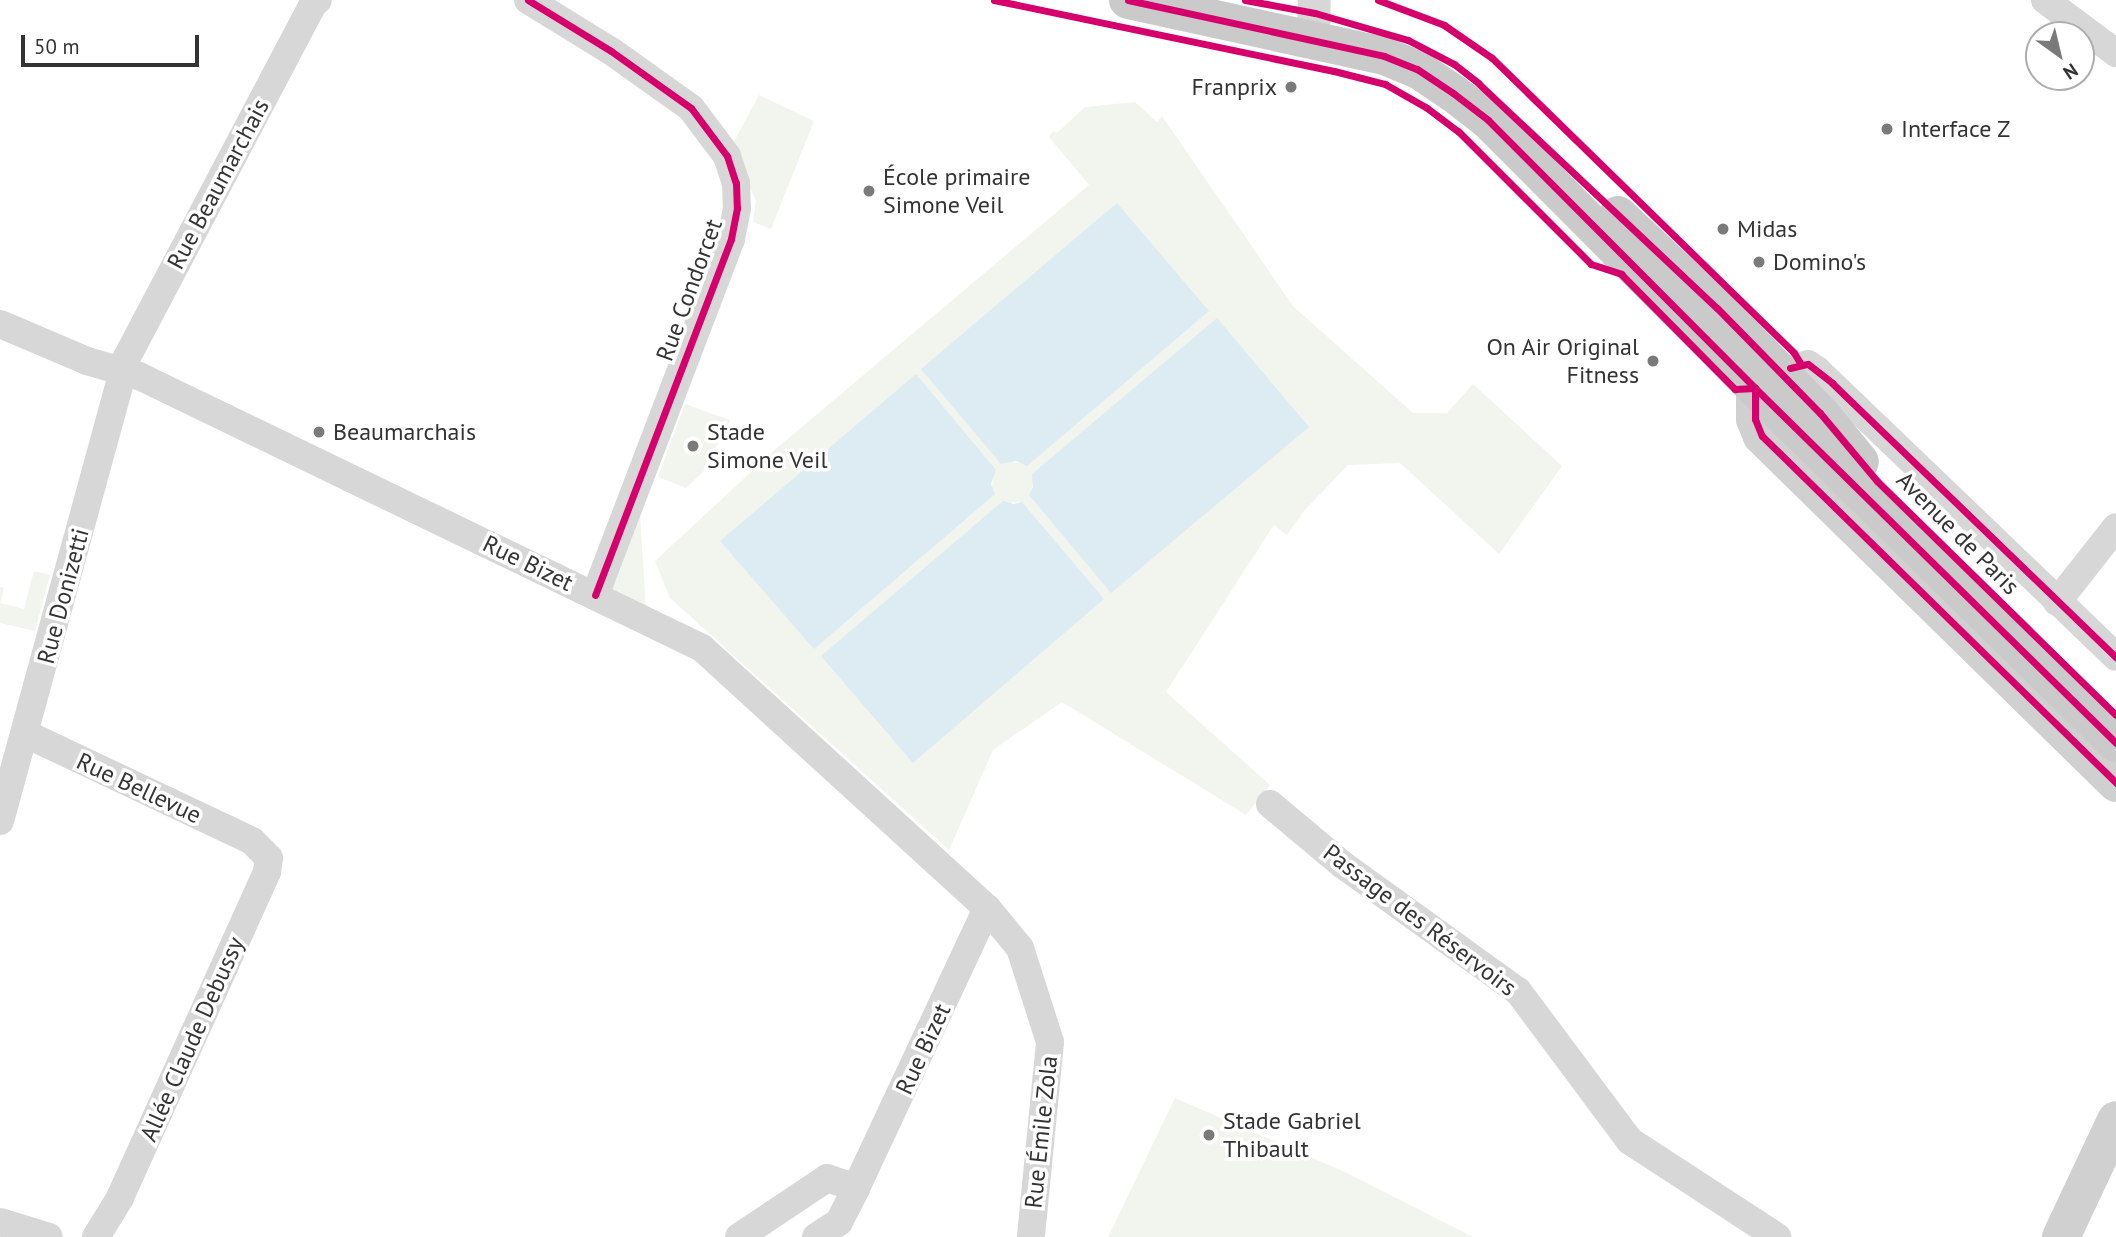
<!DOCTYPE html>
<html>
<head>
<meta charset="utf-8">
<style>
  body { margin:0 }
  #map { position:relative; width:2116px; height:1237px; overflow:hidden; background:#fff; font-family:"PT Sans",sans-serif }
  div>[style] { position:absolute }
  .green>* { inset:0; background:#f1f5ed }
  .water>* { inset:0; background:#ddebf3 }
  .minor>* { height:28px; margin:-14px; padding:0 14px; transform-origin:14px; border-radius:14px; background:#d7d7d7 }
  .tertiary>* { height:33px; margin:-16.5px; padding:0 16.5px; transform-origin:16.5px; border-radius:16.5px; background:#d7d7d7 }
  .secondary>* { height:38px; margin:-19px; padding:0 19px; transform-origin:19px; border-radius:19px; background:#d0d0d0 }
  .primary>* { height:38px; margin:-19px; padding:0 19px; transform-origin:19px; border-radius:19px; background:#cacaca }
  .cycleway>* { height:7px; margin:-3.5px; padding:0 3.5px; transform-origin:3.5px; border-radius:3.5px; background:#d6006c }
  .dots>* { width:19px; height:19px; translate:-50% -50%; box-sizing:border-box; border:4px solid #fff; border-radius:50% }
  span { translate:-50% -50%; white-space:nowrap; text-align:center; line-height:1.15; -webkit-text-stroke:7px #fff; paint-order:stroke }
  .poi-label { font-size:24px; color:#333 }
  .right { translate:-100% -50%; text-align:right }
  .left { translate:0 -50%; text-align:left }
  .street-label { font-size:24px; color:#333 }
  .north { position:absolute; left:2025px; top:21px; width:70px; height:70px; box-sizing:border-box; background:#fff; border:2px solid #adadad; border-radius:50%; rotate:146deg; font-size:19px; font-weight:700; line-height:28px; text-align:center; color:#333 }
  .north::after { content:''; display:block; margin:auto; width:24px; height:32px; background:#7a7a7a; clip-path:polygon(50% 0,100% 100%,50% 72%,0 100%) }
  .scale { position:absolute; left:21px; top:35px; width:178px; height:32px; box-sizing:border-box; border:4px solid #333; border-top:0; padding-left:9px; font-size:21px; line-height:24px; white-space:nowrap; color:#333; -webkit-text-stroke:5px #fff; paint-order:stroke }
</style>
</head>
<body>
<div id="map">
  <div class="green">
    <i style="clip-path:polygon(759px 95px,814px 121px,771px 229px,753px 222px,756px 201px,731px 147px)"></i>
    <i style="clip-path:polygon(evenodd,1135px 102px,1157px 122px,1162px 116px,1293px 306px,1413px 413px,1447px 413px,1473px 384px,1562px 466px,1499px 554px,1400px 463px,1348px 465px,1303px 512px,1287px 535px,1274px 525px,1166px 692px,1270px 785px,1246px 815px,1062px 702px,993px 750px,949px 850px,670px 598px,655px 561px,778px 447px,1089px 185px,1049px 137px,1053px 131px,1057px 133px,1085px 107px,1135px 102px,1209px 311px,1022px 463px,1009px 462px,1209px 311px,1135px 102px,916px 374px,993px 475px,992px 489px,916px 374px,1135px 102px,1034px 481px,1112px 593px,1030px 496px,1034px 481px,1135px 102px,1022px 502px,821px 656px,1008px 503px,1022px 502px)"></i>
    <i style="clip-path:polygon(685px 404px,730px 420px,703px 472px,686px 488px,658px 477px)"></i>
    <i style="clip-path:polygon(640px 514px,646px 610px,607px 587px)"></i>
    <i style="clip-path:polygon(34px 571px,50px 575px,35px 631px,0 623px,0 587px,4px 588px,0 603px,24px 609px)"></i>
    <i style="clip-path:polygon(1175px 1098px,1347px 1173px,1473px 1237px,1108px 1237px)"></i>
  </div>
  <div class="water">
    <i style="clip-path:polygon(1117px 203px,1209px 311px,1027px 466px,1016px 461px,1001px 464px,921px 369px)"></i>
    <i style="clip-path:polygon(1217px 318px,1309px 427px,1111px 593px,1029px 495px,1033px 487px,1032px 474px)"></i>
    <i style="clip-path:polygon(916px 374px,996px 470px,991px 484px,995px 494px,814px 649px,720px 541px)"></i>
    <i style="clip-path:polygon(1003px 501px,1014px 504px,1022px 502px,1104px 599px,913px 763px,821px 656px)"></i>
  </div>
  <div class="minor">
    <i style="left:528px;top:0;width:97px;rotate:31.6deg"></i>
    <i style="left:611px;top:51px;width:98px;rotate:35.5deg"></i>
    <i style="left:691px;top:108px;width:60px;rotate:53.1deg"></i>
    <i style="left:727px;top:156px;width:28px;rotate:72deg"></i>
    <i style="left:736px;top:183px;width:25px;rotate:88deg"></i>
    <i style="left:737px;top:208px;width:32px;rotate:101deg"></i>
    <i style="left:731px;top:239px;width:381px;rotate:110.9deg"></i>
    <i style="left:2045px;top:0;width:89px;rotate:36.7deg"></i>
    <i style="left:0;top:324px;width:95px;rotate:23deg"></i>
    <i style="left:87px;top:361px;width:54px;rotate:16.1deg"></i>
    <i style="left:139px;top:376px;width:625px;rotate:25.79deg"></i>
    <i style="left:702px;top:648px;width:386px;rotate:42.4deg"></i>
    <i style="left:987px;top:908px;width:52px;rotate:50.5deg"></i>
    <i style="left:1020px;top:948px;width:99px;rotate:72.3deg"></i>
    <i style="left:1050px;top:1042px;width:196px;rotate:95.6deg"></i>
    <i style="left:1779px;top:372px;width:30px;rotate:-15deg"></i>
    <i style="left:1808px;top:364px;width:11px;rotate:34deg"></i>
    <i style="left:1817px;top:370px;width:414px;rotate:43.8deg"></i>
    <i style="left:2057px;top:602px;width:95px;rotate:-51.8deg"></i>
    <i style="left:26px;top:734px;width:250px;rotate:25.3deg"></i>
    <i style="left:252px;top:841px;width:24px;rotate:45deg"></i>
    <i style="left:269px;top:858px;width:14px;rotate:98deg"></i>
    <i style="left:267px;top:872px;width:358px;rotate:114.3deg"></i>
    <i style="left:120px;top:1198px;width:46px;rotate:121.6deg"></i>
    <i style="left:1270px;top:804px;width:95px;rotate:39.9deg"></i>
    <i style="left:1343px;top:865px;width:216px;rotate:35.8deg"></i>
    <i style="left:1518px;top:991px;width:187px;rotate:53.3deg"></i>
    <i style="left:1630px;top:1141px;width:176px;rotate:33.1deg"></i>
    <i style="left:0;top:821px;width:481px;rotate:-74.7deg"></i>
    <i style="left:127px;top:357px;width:399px;rotate:-62.2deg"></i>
    <i style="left:313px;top:4px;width:6px;rotate:-39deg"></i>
    <i style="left:0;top:1222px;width:51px;rotate:17deg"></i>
    <i style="left:739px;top:1237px;width:106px;rotate:-33.8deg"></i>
    <i style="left:827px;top:1178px;width:31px;rotate:19deg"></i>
    <i style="left:816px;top:1237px;width:27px;rotate:-33deg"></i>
    <i style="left:839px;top:1222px;width:38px;rotate:-63deg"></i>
    <i style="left:856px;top:1188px;width:309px;rotate:-64.9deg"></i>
  </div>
  <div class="tertiary">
    <i style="left:1313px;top:39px;width:39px;rotate:-89deg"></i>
  </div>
  <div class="secondary">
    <i style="left:1755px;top:388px;width:31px;rotate:90deg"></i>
    <i style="left:1755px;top:419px;width:18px;rotate:68deg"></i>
    <i style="left:1762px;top:436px;width:496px;rotate:44.4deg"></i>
    <i style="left:2061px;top:1237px;width:129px;rotate:-64.8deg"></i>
  </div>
  <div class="primary">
    <i style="left:1128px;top:0;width:262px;rotate:12.3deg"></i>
    <i style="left:1384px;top:56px;width:35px;rotate:22deg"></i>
    <i style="left:1417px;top:69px;width:43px;rotate:33.7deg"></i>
    <i style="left:1453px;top:93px;width:44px;rotate:37.6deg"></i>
    <i style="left:1488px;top:120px;width:378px;rotate:45.1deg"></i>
    <i style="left:1755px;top:388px;width:506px;rotate:44.52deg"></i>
    <i style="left:1618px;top:215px;width:136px;rotate:43.2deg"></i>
    <i style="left:1717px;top:308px;width:147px;rotate:45.6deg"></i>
    <i style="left:1820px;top:413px;width:63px;rotate:50.8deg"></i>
  </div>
  <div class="cycleway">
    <i style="left:528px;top:0;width:97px;rotate:31.6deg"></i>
    <i style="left:611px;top:51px;width:98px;rotate:35.5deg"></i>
    <i style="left:691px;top:108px;width:60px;rotate:53.1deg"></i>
    <i style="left:727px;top:156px;width:28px;rotate:72deg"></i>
    <i style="left:736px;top:183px;width:25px;rotate:88deg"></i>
    <i style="left:737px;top:208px;width:32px;rotate:101deg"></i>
    <i style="left:731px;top:239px;width:381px;rotate:110.9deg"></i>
    <i style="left:994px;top:0;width:347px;rotate:11.8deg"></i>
    <i style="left:1334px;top:71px;width:53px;rotate:14.3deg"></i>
    <i style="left:1385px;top:84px;width:48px;rotate:29.7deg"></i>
    <i style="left:1427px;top:108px;width:39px;rotate:37deg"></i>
    <i style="left:1458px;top:131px;width:188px;rotate:45deg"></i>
    <i style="left:1591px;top:264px;width:32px;rotate:18deg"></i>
    <i style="left:1621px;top:274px;width:162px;rotate:45.3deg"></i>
    <i style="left:1735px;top:389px;width:20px;rotate:-3deg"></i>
    <i style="left:1755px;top:388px;width:31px;rotate:90deg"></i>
    <i style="left:1755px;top:419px;width:18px;rotate:68deg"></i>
    <i style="left:1762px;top:436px;width:496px;rotate:44.4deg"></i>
    <i style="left:1128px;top:0;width:262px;rotate:12.3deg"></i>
    <i style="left:1384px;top:56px;width:35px;rotate:22deg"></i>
    <i style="left:1417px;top:69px;width:43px;rotate:33.7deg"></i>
    <i style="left:1453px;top:93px;width:44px;rotate:37.6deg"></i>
    <i style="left:1488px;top:120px;width:378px;rotate:45.1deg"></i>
    <i style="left:1755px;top:388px;width:506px;rotate:44.52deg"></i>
    <i style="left:1245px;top:0;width:71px;rotate:10.5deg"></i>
    <i style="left:1315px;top:13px;width:97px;rotate:16.2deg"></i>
    <i style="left:1408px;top:40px;width:52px;rotate:27.6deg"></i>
    <i style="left:1454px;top:64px;width:31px;rotate:38deg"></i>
    <i style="left:1478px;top:83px;width:328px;rotate:43.3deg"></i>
    <i style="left:1717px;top:308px;width:147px;rotate:45.6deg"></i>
    <i style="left:1820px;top:413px;width:89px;rotate:50deg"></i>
    <i style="left:1877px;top:481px;width:334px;rotate:44.4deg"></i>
    <i style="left:1378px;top:0;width:71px;rotate:20.7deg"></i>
    <i style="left:1444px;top:25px;width:58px;rotate:34.5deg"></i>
    <i style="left:1492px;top:58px;width:422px;rotate:44.3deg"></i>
    <i style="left:1794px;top:353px;width:13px;rotate:58deg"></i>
    <i style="left:1790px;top:368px;width:18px;rotate:-13deg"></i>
    <i style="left:1808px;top:364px;width:31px;rotate:38deg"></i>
    <i style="left:1832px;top:383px;width:395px;rotate:44deg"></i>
  </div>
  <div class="dots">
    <i style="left:1291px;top:87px;background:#7a7a7a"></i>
    <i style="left:1887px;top:129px;background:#7a7a7a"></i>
    <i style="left:869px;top:191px;background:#7a7a7a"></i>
    <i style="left:1723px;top:229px;background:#7a7a7a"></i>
    <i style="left:1759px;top:262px;background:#7a7a7a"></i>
    <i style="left:1653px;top:361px;background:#7a7a7a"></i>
    <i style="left:319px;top:432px;background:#7a7a7a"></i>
    <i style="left:693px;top:446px;background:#7a7a7a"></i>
    <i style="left:1209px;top:1135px;background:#7a7a7a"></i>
  </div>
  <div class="poi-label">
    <span class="right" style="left:1277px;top:87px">Franprix</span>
    <span class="left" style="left:1901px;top:129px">Interface Z</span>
    <span class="left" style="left:883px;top:191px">École primaire<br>Simone Veil</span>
    <span class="left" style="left:1737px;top:229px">Midas</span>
    <span class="left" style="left:1773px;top:262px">Domino's</span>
    <span class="right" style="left:1639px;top:361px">On Air Original<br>Fitness</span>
    <span class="left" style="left:333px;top:432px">Beaumarchais</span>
    <span class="left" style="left:707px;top:446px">Stade<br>Simone Veil</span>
    <span class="left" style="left:1223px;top:1135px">Stade Gabriel<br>Thibault</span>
  </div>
  <div class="street-label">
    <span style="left:218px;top:184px;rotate:-62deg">Rue Beaumarchais</span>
    <span style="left:689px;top:290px;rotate:-70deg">Rue Condorcet</span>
    <span style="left:1958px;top:533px;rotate:45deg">Avenue de Paris</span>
    <span style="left:528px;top:563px;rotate:26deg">Rue Bizet</span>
    <span style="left:63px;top:596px;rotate:-75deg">Rue Donizetti</span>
    <span style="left:139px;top:788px;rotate:25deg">Rue Bellevue</span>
    <span style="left:1420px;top:920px;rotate:37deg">Passage des Réservoirs</span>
    <span style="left:192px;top:1039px;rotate:-66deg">Allée Claude Debussy</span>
    <span style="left:923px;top:1049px;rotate:-65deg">Rue Bizet</span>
    <span style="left:1041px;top:1132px;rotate:-84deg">Rue Émile Zola</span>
  </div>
  <div class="north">N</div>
  <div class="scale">50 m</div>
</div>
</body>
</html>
